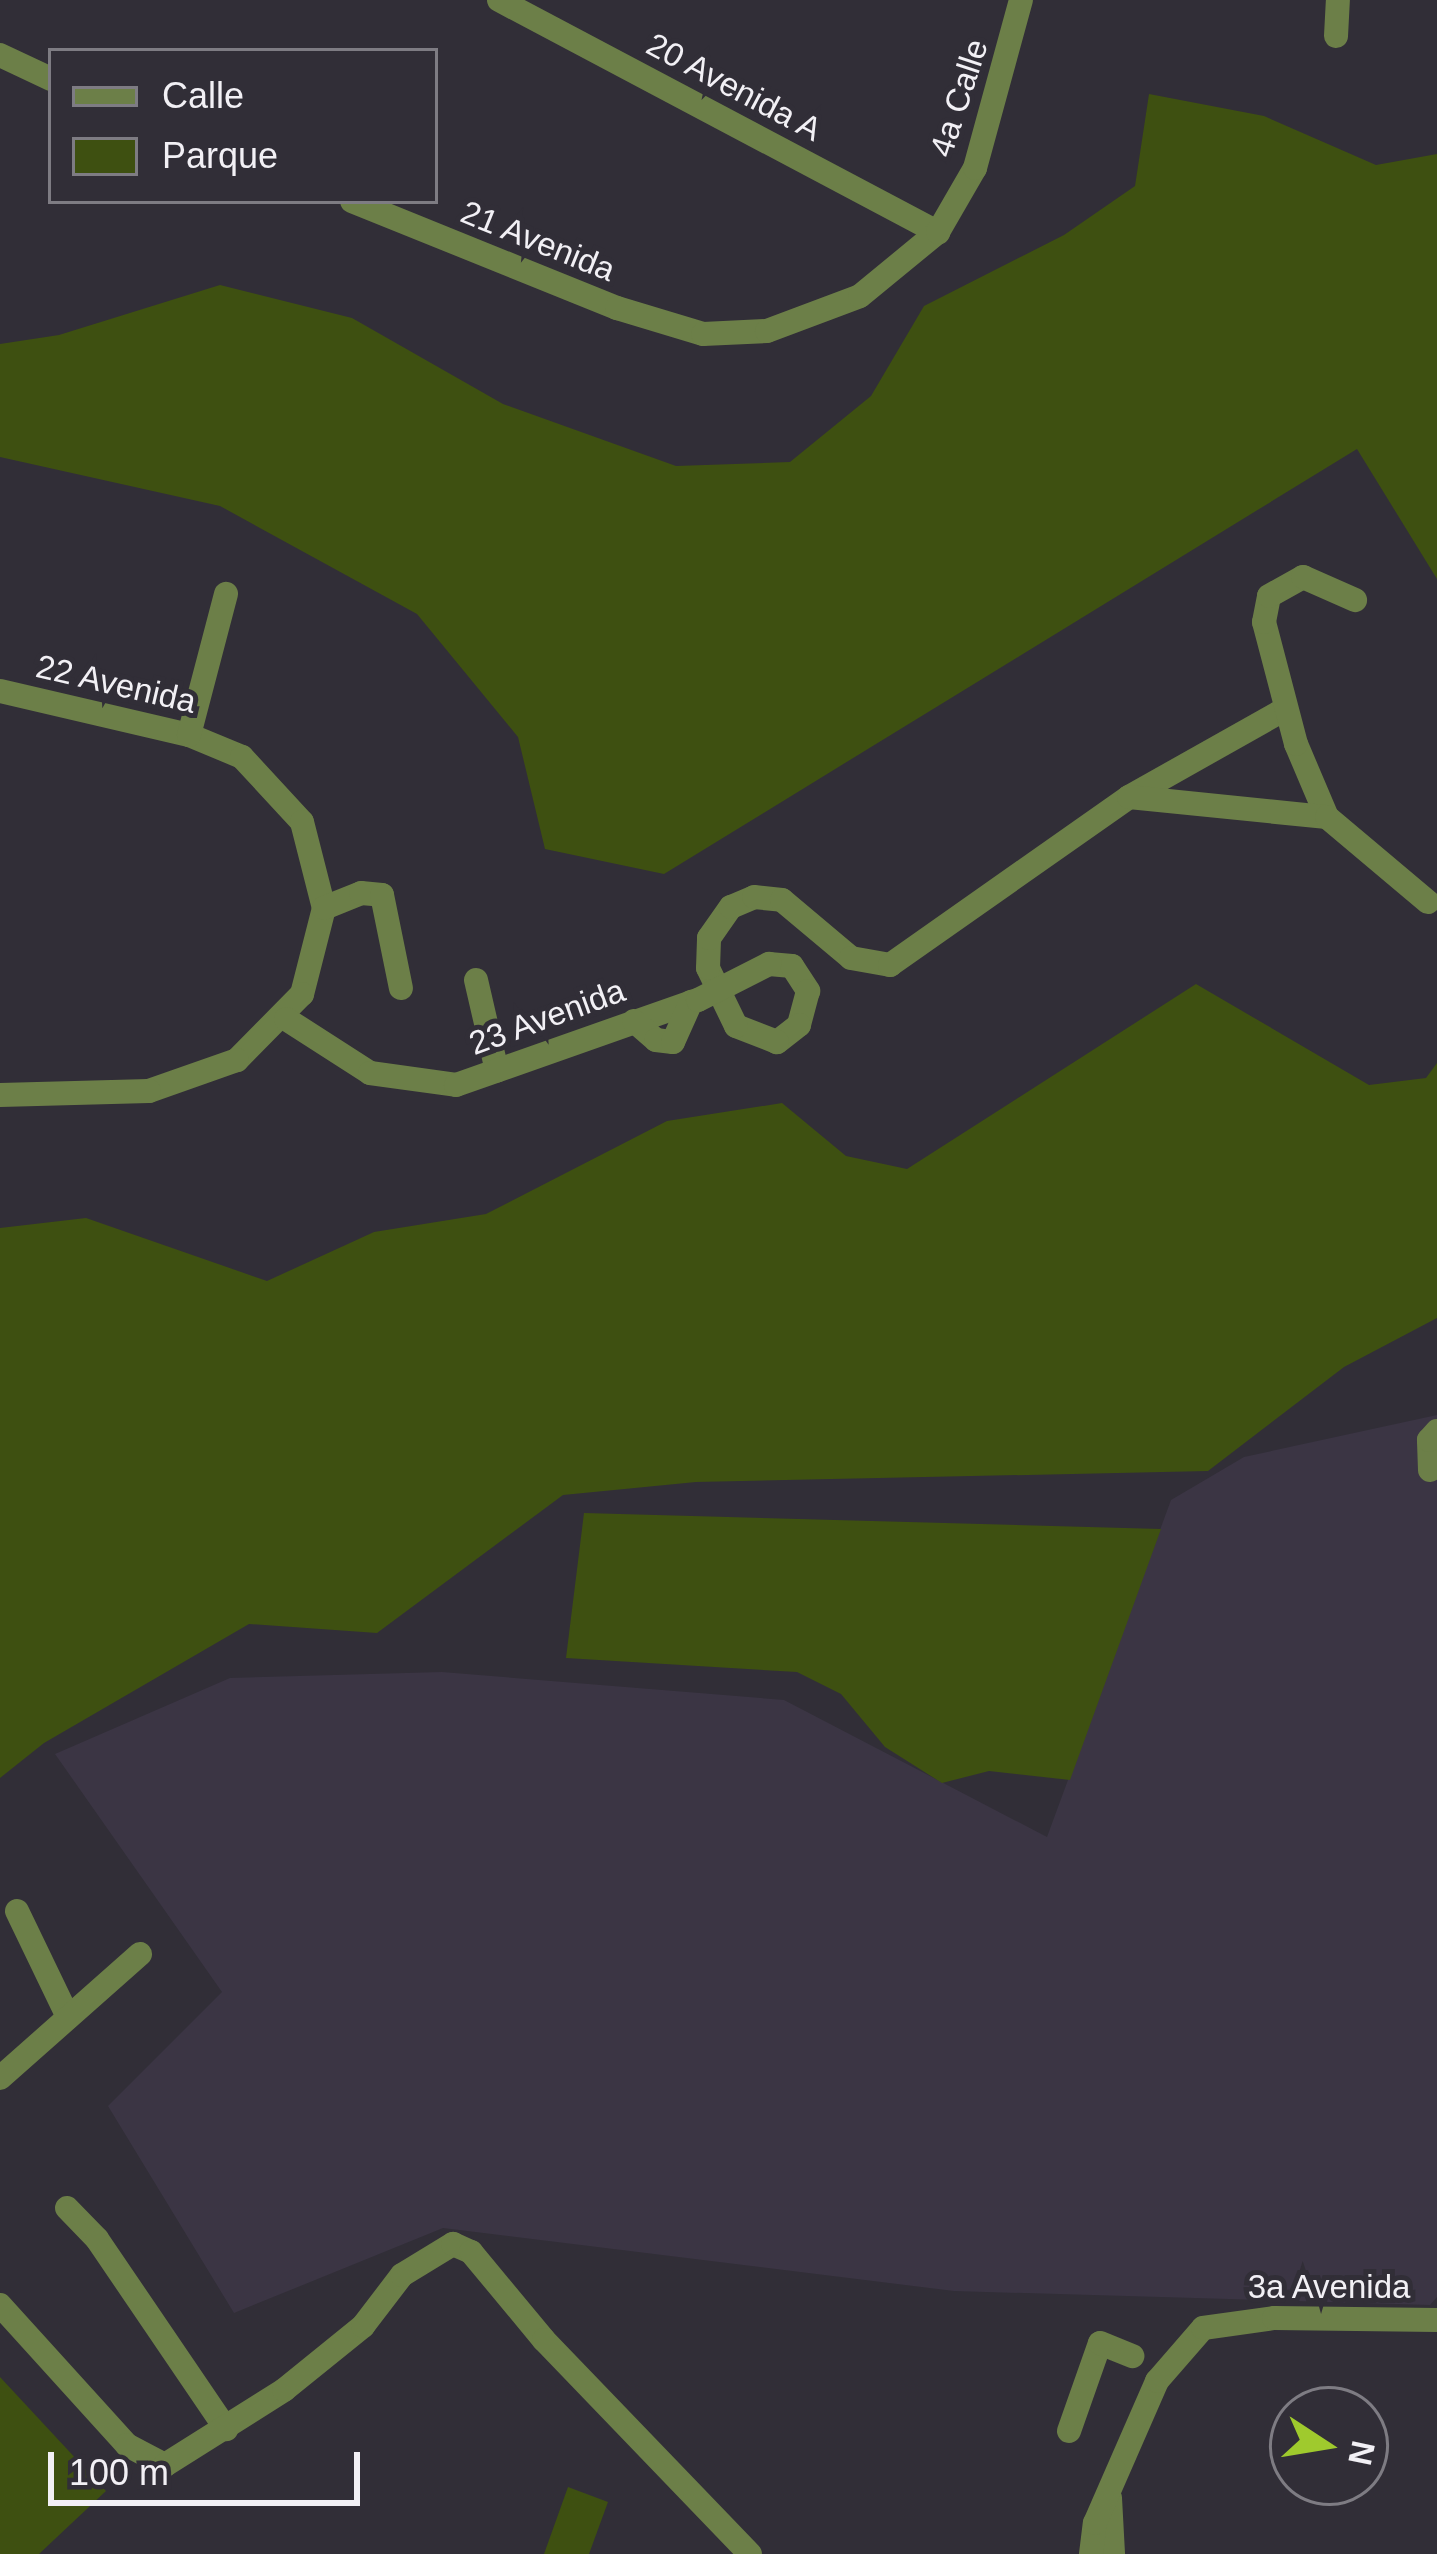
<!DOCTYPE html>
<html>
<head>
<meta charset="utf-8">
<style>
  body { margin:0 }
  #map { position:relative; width:1437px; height:2554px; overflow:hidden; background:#312e37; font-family:Arial,sans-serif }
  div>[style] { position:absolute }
  .built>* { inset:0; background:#3b3544 }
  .green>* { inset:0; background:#3e5011 }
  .minor>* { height:24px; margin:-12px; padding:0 12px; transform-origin:12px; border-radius:12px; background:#6c7f48 }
  .minor-bridge>* { height:24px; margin:-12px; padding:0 12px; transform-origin:12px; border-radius:12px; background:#6c7f48 }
  span { translate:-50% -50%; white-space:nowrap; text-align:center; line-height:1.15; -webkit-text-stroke:10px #312e37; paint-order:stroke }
  .street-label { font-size:33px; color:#f2f0f5 }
  .legend { position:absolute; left:48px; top:48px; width:390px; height:156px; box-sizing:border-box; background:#312e37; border:3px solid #7e7c83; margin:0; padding:15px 21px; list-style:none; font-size:36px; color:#f2f0f5 }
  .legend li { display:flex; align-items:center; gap:24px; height:60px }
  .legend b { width:60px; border:3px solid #7e7c83 }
  .north { position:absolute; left:1269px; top:2386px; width:120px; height:120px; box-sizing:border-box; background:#312e37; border:3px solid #7e7c83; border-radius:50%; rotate:102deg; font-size:33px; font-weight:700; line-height:48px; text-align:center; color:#f2f0f5 }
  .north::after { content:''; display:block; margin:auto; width:42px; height:54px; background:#9fca2d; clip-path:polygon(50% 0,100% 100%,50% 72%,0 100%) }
  .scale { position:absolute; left:48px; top:2452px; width:312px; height:54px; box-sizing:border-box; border:6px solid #f2f0f5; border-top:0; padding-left:15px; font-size:36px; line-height:42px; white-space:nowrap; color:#f2f0f5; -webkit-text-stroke:9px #312e37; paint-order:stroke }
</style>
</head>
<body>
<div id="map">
  <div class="built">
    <i style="clip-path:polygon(1437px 1415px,1437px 2297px,1430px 2305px,954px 2291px,443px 2228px,234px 2313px,108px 2106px,222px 1992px,55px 1754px,230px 1678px,442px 1672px,784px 1700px,1047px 1837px,1171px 1500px,1244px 1457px)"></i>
  </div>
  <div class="green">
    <i style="clip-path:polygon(1149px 94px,1264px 116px,1376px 165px,1437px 154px,1437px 579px,1357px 449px,664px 874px,545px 849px,518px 737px,417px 614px,220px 506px,0 457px,0 344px,59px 335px,220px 285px,352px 318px,503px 404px,676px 466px,790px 462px,871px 396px,924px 306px,1064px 235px,1135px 186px)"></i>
    <i style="clip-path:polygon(1196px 984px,1369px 1085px,1426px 1078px,1437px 1063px,1437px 1318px,1344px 1367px,1208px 1471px,696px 1482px,563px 1495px,377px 1633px,249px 1624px,44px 1743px,0 1778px,0 1228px,86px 1218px,267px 1281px,374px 1232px,486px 1214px,667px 1121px,782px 1103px,846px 1156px,907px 1169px)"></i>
    <i style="clip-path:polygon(584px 1513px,1161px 1529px,1070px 1780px,989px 1771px,942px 1783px,885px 1747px,841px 1694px,797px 1672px,566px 1658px)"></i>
    <i style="clip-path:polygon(0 2377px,106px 2491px,39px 2554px,0 2554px)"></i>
    <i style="clip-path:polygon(568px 2487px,608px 2502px,589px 2554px,544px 2554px)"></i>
  </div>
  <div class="minor">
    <i style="left:499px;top:0;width:497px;rotate:27.9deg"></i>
    <i style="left:1336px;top:36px;width:36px;rotate:-87deg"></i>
    <i style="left:0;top:55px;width:56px;rotate:25.2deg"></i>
    <i style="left:352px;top:201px;width:286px;rotate:22deg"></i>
    <i style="left:617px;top:308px;width:90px;rotate:16.8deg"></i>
    <i style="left:703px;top:334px;width:64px;rotate:-2.7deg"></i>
    <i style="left:767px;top:331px;width:99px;rotate:-20.6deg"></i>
    <i style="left:860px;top:296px;width:101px;rotate:-39.4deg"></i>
    <i style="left:938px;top:232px;width:74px;rotate:-60deg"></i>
    <i style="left:975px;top:168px;width:174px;rotate:-74.7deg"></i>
    <i style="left:0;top:691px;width:194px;rotate:13.1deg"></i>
    <i style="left:189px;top:735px;width:57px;rotate:22.5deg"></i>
    <i style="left:242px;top:757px;width:88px;rotate:47.3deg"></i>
    <i style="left:302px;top:822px;width:89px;rotate:75.7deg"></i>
    <i style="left:324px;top:908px;width:89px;rotate:104.3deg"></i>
    <i style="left:302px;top:994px;width:93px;rotate:134.6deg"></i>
    <i style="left:237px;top:1060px;width:93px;rotate:160.6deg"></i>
    <i style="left:149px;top:1091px;width:149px;rotate:178.5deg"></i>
    <i style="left:189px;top:735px;width:146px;rotate:-75.3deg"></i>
    <i style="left:1129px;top:797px;width:179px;rotate:-29.4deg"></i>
    <i style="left:1327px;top:817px;width:79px;rotate:-113deg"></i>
    <i style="left:1296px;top:744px;width:126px;rotate:-104.7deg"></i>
    <i style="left:1264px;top:622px;width:26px;rotate:-79deg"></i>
    <i style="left:1269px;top:596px;width:39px;rotate:-29deg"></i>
    <i style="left:1303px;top:577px;width:57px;rotate:23.9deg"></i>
    <i style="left:324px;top:908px;width:40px;rotate:-22deg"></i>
    <i style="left:361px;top:893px;width:21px;rotate:5deg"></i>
    <i style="left:382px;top:895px;width:95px;rotate:78.5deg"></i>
    <i style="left:769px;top:964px;width:23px;rotate:5deg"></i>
    <i style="left:792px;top:966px;width:30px;rotate:57deg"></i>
    <i style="left:808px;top:991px;width:35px;rotate:105deg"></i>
    <i style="left:799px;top:1025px;width:28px;rotate:142deg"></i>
    <i style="left:777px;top:1042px;width:44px;rotate:-158.7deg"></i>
    <i style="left:736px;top:1026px;width:64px;rotate:-115.8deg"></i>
    <i style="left:708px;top:968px;width:30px;rotate:-88deg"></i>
    <i style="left:709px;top:938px;width:38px;rotate:-55deg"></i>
    <i style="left:731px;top:907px;width:25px;rotate:-23deg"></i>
    <i style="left:754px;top:897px;width:28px;rotate:6deg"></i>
    <i style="left:782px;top:900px;width:90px;rotate:40deg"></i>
    <i style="left:851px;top:958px;width:40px;rotate:10deg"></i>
    <i style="left:890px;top:965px;width:292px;rotate:-35.1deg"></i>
    <i style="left:1129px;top:797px;width:199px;rotate:5.8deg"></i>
    <i style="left:1327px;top:817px;width:132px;rotate:40.1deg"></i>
    <i style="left:476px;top:980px;width:93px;rotate:77deg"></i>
    <i style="left:286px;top:1019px;width:100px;rotate:32.7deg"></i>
    <i style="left:370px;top:1073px;width:87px;rotate:7.9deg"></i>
    <i style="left:456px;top:1085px;width:256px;rotate:-19.4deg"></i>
    <i style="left:634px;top:1021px;width:29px;rotate:41deg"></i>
    <i style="left:656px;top:1040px;width:17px;rotate:7deg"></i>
    <i style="left:673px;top:1042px;width:44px;rotate:-65.8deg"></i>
    <i style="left:1430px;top:1470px;width:30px;rotate:-92deg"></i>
    <i style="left:1429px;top:1440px;width:12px;rotate:-48deg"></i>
    <i style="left:17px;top:1911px;width:118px;rotate:64.3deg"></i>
    <i style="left:0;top:2078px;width:187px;rotate:-41.5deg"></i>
    <i style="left:67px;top:2208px;width:43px;rotate:45.9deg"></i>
    <i style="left:97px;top:2239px;width:230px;rotate:55.8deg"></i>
    <i style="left:0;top:2305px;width:189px;rotate:47.8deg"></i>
    <i style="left:127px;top:2445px;width:43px;rotate:27.8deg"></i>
    <i style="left:165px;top:2465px;width:141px;rotate:-32.2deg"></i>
    <i style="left:284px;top:2390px;width:102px;rotate:-39deg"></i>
    <i style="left:363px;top:2326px;width:64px;rotate:-52.6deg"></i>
    <i style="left:402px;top:2275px;width:60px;rotate:-31.3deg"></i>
    <i style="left:453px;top:2244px;width:20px;rotate:24deg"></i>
    <i style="left:471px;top:2252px;width:114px;rotate:50.3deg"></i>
    <i style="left:544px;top:2340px;width:297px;rotate:46.1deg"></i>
    <i style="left:1069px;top:2431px;width:93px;rotate:-70.6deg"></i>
    <i style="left:1100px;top:2343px;width:35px;rotate:22deg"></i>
    <i style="left:1110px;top:2498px;width:56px;rotate:86.9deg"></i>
    <i style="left:1091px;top:2554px;width:31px;rotate:-83deg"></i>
    <i style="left:1095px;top:2523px;width:155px;rotate:-66.4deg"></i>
    <i style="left:1157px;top:2381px;width:70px;rotate:-49deg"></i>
    <i style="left:1203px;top:2328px;width:72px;rotate:-8deg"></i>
    <i style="left:1274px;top:2318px;width:163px;rotate:0.7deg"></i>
  </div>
  <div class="minor-bridge">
    <i style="left:698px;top:1000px;width:80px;rotate:-26.9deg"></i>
  </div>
  <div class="street-label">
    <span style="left:734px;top:87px;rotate:28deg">20 Avenida A</span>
    <span style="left:959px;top:98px;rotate:-72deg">4a Calle</span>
    <span style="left:538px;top:241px;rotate:22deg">21 Avenida</span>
    <span style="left:116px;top:684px;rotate:13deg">22 Avenida</span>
    <span style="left:547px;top:1017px;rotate:-20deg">23 Avenida</span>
    <span style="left:1329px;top:2287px">3a Avenida</span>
  </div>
  <ul class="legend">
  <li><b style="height:15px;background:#6c7f48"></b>Calle</li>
  <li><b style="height:33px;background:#3e5011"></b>Parque</li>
  </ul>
  <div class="north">N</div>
  <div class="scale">100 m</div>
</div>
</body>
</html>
